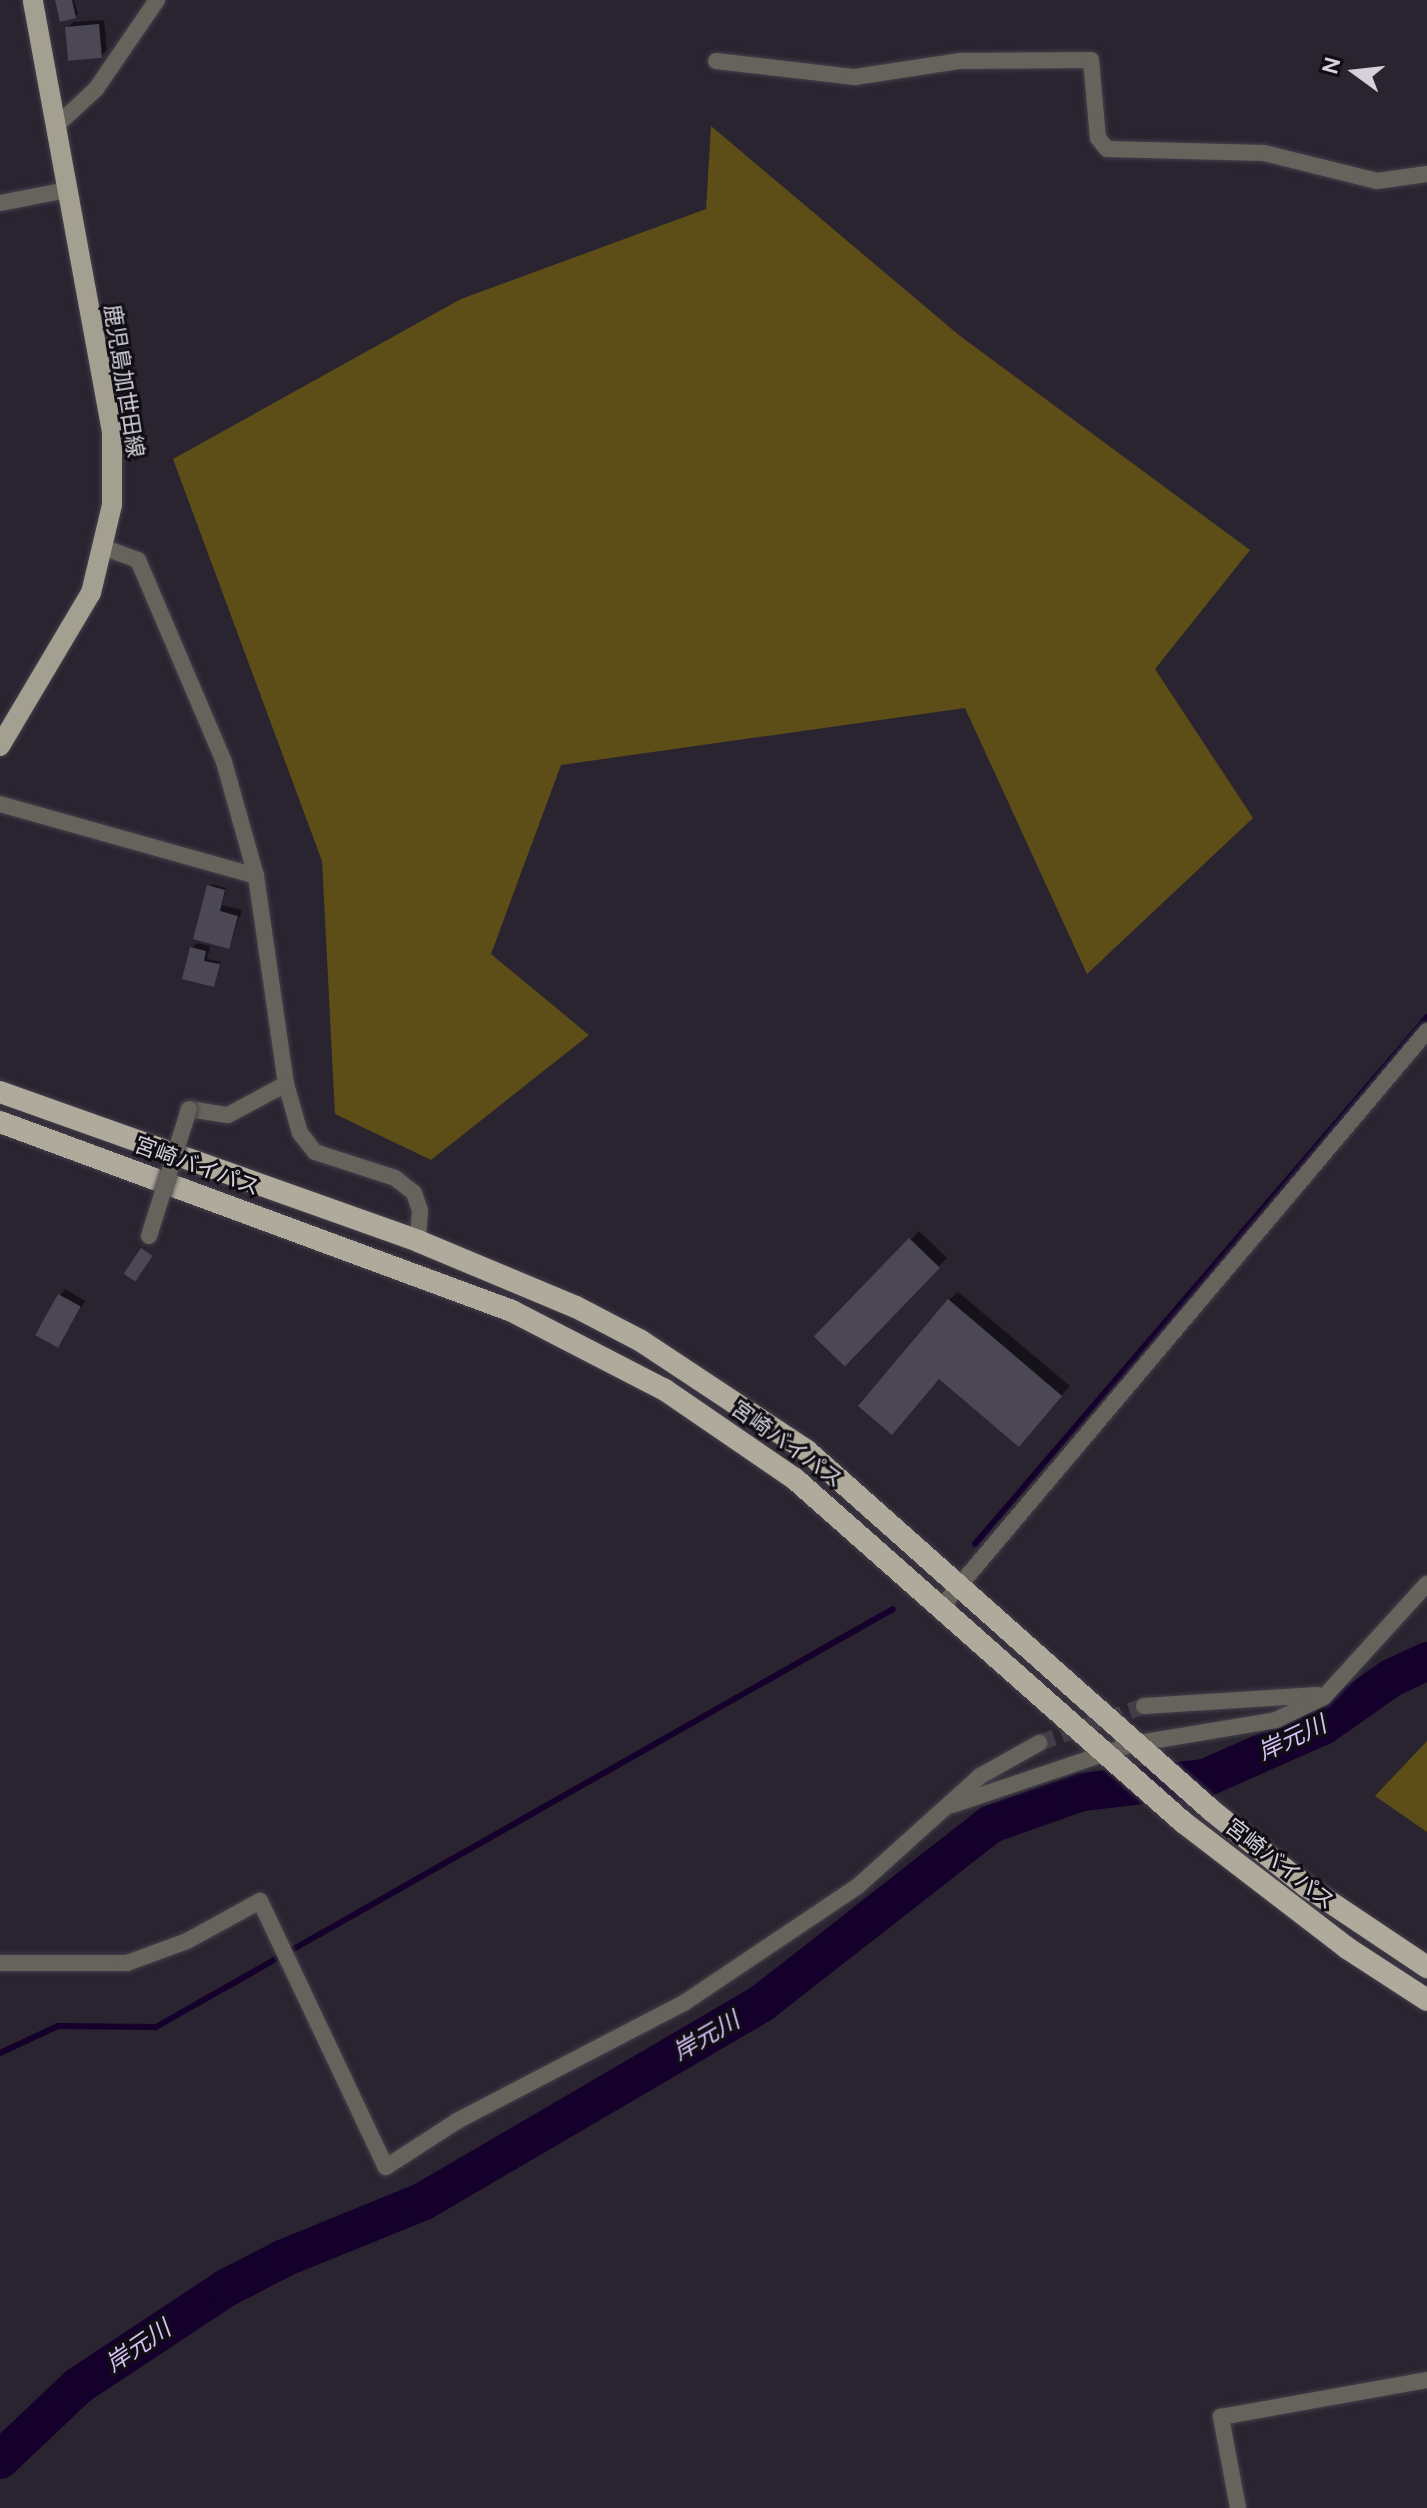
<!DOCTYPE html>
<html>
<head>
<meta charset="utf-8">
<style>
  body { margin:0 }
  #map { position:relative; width:1427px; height:2508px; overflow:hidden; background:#292430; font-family:"DM Sans","Noto Sans JP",sans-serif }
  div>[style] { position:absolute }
  .green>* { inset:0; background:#5d4e17 }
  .shadow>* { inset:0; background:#0007; transform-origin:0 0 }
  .stream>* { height:6px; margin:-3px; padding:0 3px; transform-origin:3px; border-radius:3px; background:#14002b }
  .river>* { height:38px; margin:-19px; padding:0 19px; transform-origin:19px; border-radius:19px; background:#14002b }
  .building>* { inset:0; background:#4c4755; transform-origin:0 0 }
  .minor-tunnel>* { height:16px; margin-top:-8px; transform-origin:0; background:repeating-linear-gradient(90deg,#433e49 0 16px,transparent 0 24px) }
  .roads { filter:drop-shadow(0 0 2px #44404b) drop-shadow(0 0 2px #44404b) }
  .minor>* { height:16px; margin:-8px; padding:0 8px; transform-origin:8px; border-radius:8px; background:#65635c }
  .primary>* { height:20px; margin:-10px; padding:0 10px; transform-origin:10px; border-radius:10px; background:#a39f91 }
  .trunk>* { height:22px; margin:-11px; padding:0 11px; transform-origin:11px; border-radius:11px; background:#afaa9b }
  .bridges { filter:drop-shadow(0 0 2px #44404b) drop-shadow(0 0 2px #44404b) }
  .minor-bridge>* { height:16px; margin:-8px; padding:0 8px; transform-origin:8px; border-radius:8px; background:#65635c }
  span { translate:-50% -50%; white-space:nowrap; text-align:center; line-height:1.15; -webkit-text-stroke:6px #100e14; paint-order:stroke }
  .street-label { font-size:22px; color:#d4d1d9 }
  .water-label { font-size:24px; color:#d4c0f3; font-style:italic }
  .north { position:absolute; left:1315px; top:32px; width:80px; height:80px; -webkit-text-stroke:6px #100e14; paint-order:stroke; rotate:285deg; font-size:22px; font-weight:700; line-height:32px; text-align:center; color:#d4d1d9 }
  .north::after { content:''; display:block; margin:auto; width:28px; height:36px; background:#d4d1d9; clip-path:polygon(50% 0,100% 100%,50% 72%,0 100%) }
</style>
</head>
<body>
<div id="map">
  <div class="green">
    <i style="clip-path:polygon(711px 126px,960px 336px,1250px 550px,1155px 669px,1253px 818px,1087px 974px,965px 708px,561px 765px,491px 954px,589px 1035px,431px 1160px,335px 1114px,322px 861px,173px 459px,461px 299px,706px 209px)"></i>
    <i style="clip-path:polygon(1427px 1741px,1427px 1832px,1375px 1796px)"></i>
  </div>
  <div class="shadow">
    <i style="clip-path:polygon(57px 0,74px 0,78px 14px,75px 16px)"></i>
    <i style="clip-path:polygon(104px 20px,107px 50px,101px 56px,67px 28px,73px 22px)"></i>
    <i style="clip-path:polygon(211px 884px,226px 888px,222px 905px,242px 910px,229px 947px)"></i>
    <i style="clip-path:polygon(197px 943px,210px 946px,207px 959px,221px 962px,213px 985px,192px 948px)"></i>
    <i style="left:919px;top:1231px;width:39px;height:148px;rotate:44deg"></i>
    <i style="clip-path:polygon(65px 1289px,85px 1301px,61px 1340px,36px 1333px)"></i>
    <i style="clip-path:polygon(958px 1292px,1070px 1386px,1028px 1435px,940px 1377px,949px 1300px)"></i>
  </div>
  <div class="stream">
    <i style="left:975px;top:1544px;width:694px;rotate:-49.38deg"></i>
    <i style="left:0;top:2053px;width:64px;rotate:-25deg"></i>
    <i style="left:58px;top:2026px;width:98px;rotate:0.6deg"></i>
    <i style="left:156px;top:2027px;width:847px;rotate:-29.56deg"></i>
  </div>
  <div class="river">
    <i style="left:0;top:2460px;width:108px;rotate:-43.5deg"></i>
    <i style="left:78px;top:2386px;width:178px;rotate:-33.5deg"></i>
    <i style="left:226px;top:2288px;width:65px;rotate:-27.3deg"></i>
    <i style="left:284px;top:2258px;width:149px;rotate:-22.1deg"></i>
    <i style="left:422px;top:2202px;width:394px;rotate:-30.3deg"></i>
    <i style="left:762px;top:2003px;width:291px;rotate:-38deg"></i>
    <i style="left:991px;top:1824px;width:96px;rotate:-19.4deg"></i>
    <i style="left:1082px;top:1792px;width:124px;rotate:-6.5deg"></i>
    <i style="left:1205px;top:1778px;width:129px;rotate:-23.8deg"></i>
    <i style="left:1323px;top:1726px;width:83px;rotate:-35.2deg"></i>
    <i style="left:1391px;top:1678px;width:40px;rotate:-25deg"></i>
  </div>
  <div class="building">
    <i style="clip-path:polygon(55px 0,72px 0,76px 18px,60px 22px)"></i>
    <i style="left:99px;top:24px;width:34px;height:34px;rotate:85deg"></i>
    <i style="clip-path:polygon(207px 885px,225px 890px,220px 911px,238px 916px,229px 949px,193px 939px)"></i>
    <i style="clip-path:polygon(190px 947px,206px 951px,204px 961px,220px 964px,214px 987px,182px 979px)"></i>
    <i style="left:909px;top:1238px;width:43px;height:137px;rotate:44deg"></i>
    <i style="left:141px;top:1248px;width:14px;height:31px;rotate:34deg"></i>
    <i style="left:58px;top:1294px;width:26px;height:47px;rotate:29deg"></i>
    <i style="clip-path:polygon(948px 1299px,1062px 1396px,1019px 1447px,939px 1379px,892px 1435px,858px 1406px)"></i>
  </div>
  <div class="minor-tunnel">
    <i style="left:1039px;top:1743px;width:111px;rotate:-19.4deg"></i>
  </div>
  <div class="roads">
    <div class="minor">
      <i style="left:716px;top:61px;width:140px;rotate:6.6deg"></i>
      <i style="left:855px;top:77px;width:105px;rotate:-8.7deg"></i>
      <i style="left:959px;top:61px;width:132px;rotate:-0.4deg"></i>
      <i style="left:1091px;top:60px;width:78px;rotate:84.9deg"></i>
      <i style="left:1098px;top:138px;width:14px;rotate:51deg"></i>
      <i style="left:1107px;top:149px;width:157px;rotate:1.5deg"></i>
      <i style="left:1264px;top:153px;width:116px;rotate:13.9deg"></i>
      <i style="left:1377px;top:181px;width:50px;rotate:-8deg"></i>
      <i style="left:55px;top:127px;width:56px;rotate:-42.8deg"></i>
      <i style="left:96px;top:89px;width:108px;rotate:-55.6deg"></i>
      <i style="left:0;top:203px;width:68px;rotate:-11deg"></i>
      <i style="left:105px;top:548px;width:35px;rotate:20deg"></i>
      <i style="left:138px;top:560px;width:220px;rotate:66.9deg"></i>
      <i style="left:224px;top:762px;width:118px;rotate:74.3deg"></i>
      <i style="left:256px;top:876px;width:210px;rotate:81.8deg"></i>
      <i style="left:286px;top:1084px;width:51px;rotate:74.1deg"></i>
      <i style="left:300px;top:1133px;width:24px;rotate:52deg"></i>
      <i style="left:315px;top:1152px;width:84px;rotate:18deg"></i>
      <i style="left:395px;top:1178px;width:24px;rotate:38deg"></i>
      <i style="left:414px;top:1193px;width:18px;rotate:71deg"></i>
      <i style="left:420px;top:1210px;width:31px;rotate:94deg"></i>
      <i style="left:0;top:804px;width:266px;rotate:15.7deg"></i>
      <i style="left:189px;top:1109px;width:39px;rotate:9deg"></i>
      <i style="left:228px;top:1115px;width:66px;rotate:-28.1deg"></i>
      <i style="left:943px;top:1605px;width:751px;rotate:-49.86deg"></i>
      <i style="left:1144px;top:1706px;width:174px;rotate:-3.6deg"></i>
      <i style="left:952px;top:1805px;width:191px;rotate:-18.6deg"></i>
      <i style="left:1133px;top:1744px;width:145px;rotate:-9.5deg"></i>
      <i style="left:1276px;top:1720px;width:53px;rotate:-25.6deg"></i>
      <i style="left:1324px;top:1697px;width:153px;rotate:-47.7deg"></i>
      <i style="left:0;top:1963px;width:127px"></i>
      <i style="left:127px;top:1963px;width:64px;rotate:-20.1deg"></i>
      <i style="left:187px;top:1941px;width:83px;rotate:-28.7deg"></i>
      <i style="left:260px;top:1901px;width:294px;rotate:64.7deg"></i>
      <i style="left:386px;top:2167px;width:85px;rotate:-32.9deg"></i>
      <i style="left:457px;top:2121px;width:256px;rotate:-27.5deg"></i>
      <i style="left:684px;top:2003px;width:210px;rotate:-33.9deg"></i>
      <i style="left:858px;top:1886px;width:164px;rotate:-42deg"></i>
      <i style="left:980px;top:1776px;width:68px;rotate:-29.2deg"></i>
      <i style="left:1238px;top:2508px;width:93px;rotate:-100.6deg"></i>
      <i style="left:1221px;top:2417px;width:209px;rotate:-10.2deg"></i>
    </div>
    <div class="primary">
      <i style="left:0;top:746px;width:178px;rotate:-59.3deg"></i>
      <i style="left:91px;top:593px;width:90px;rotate:-76.6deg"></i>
      <i style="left:112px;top:505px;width:73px;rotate:-90deg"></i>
      <i style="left:112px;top:432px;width:439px;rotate:-100.4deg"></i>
    </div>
    <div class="trunk">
      <i style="left:0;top:1092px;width:444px;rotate:19.6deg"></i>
      <i style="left:418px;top:1241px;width:171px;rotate:22.7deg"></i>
      <i style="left:576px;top:1307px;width:73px;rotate:27.6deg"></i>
      <i style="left:641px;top:1341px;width:199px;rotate:33.5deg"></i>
      <i style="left:807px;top:1451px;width:540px;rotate:41.62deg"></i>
      <i style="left:1211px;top:1810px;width:122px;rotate:38.7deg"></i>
      <i style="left:1306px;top:1886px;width:146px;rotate:33.8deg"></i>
      <i style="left:0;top:1122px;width:546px;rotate:20.26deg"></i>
      <i style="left:512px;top:1311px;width:172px;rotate:27.3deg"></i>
      <i style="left:665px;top:1390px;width:158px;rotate:34.4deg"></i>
      <i style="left:795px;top:1479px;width:518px;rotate:41.48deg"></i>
      <i style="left:1183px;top:1822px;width:207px;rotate:37.5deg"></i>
      <i style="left:1347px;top:1948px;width:95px;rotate:33deg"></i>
    </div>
  </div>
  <div class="bridges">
    <div class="minor-bridge">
      <i style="left:149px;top:1236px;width:133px;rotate:-72.5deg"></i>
    </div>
  </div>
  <div class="street-label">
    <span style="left:124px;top:381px;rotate:81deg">鹿児島加世田線</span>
    <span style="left:197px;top:1166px;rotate:20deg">宮崎バイパス</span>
    <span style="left:787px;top:1444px;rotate:36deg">宮崎バイパス</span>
    <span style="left:1280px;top:1864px;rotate:38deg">宮崎バイパス</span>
  </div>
  <div class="water-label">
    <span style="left:1292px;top:1738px;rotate:-25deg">岸元川</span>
    <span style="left:706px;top:2036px;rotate:-30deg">岸元川</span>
    <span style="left:138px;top:2346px;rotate:-34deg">岸元川</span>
  </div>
  <div class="north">N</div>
</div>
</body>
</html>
